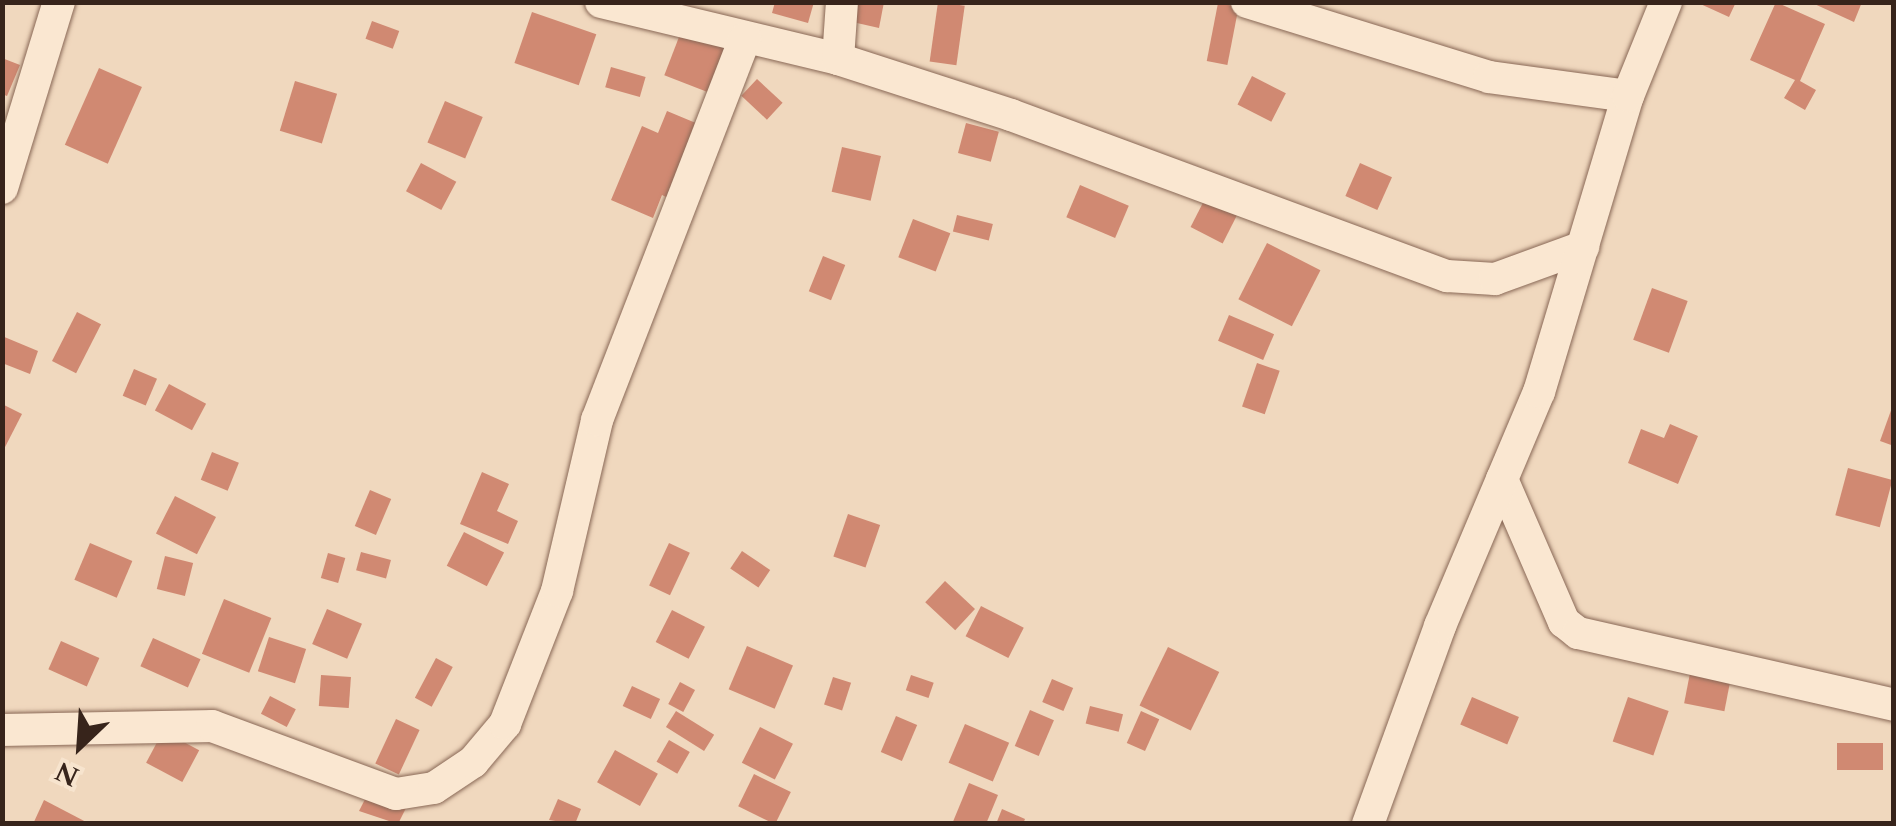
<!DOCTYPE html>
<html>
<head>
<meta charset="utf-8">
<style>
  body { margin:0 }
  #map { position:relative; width:1896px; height:826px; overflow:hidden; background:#f0d8be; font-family:Spectral,serif }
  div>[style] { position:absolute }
  .building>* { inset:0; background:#d08972; transform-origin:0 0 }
  .roads { filter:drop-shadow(0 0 2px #896856) drop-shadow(0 0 2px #896856) }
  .minor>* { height:32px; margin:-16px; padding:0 16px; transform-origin:16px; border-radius:16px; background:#fae7d1 }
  span { translate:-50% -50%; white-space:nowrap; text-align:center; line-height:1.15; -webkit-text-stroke:9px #f7e4ce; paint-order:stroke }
  .frame { position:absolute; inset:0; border:5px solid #37241b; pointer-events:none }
  .north { position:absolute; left:30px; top:696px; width:100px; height:100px; -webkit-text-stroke:8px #f7e4ce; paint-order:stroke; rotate:205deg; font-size:28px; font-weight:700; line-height:40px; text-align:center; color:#37241b }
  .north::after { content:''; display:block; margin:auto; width:35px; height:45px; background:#37241b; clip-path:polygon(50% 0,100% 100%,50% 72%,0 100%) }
</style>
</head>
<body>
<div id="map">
  <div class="building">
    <i style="clip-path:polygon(775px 2px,814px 2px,808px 23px,772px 13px)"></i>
    <i style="clip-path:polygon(838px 2px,884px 2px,879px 28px,835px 18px)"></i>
    <i style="left:938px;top:2px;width:27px;height:60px;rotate:8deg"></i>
    <i style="clip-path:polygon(1696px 2px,1736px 2px,1729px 17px)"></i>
    <i style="clip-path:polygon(1776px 2px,1825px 24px,1800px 81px,1816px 90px,1805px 110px,1784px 98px,1795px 80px,1750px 60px)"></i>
    <i style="clip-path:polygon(1810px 2px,1862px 2px,1854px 22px)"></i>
    <i style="left:1218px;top:3px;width:21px;height:59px;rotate:11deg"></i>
    <i style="left:532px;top:12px;width:68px;height:54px;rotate:19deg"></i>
    <i style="left:372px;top:21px;width:29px;height:19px;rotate:20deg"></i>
    <i style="left:684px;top:24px;width:49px;height:55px;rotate:21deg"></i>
    <i style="clip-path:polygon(2px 58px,20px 65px,7px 96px,2px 94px)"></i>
    <i style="left:611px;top:67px;width:36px;height:21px;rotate:16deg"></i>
    <i style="left:99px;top:68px;width:47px;height:84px;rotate:24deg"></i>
    <i style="left:1252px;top:76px;width:38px;height:32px;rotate:27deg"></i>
    <i style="left:757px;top:79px;width:35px;height:23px;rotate:43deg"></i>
    <i style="left:295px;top:81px;width:44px;height:52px;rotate:17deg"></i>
    <i style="left:445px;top:101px;width:41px;height:45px;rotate:23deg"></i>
    <i style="clip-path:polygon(667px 111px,703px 126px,672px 200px,662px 195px,653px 218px,611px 200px,642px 126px,658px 133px)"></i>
    <i style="left:966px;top:123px;width:34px;height:31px;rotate:15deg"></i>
    <i style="left:842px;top:147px;width:40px;height:46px;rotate:13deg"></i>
    <i style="left:421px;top:163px;width:40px;height:32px;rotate:28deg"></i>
    <i style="left:1360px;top:163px;width:35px;height:36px;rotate:24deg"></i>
    <i style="left:1080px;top:185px;width:53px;height:35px;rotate:23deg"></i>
    <i style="left:1211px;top:187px;width:36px;height:45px;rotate:27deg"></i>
    <i style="left:957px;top:215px;width:37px;height:17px;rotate:14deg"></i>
    <i style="left:913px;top:219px;width:40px;height:41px;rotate:21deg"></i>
    <i style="left:1267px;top:243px;width:60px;height:63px;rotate:27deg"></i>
    <i style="left:823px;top:256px;width:24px;height:38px;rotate:22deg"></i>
    <i style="left:1652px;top:288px;width:38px;height:55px;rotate:20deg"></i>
    <i style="left:77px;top:312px;width:27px;height:55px;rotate:27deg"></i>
    <i style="left:1229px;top:315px;width:49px;height:28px;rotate:23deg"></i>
    <i style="clip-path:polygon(2px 336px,38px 351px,30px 374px,2px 363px)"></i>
    <i style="left:1257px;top:363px;width:24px;height:46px;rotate:19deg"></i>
    <i style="left:134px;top:369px;width:25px;height:29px;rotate:23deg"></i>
    <i style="left:169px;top:384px;width:42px;height:30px;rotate:28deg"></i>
    <i style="clip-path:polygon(1894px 402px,1894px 446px,1880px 441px)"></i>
    <i style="clip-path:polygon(2px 404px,22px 414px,2px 453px)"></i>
    <i style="clip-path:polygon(1670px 424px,1698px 436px,1678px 484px,1628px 463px,1641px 429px,1664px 438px)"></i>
    <i style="left:212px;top:452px;width:29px;height:30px;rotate:22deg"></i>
    <i style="left:1848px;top:468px;width:46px;height:49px;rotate:15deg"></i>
    <i style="clip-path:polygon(482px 472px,509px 484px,497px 511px,518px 521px,508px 544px,460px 524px)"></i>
    <i style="left:370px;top:490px;width:23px;height:39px;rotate:23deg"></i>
    <i style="left:175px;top:496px;width:46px;height:42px;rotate:27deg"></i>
    <i style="left:848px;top:514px;width:34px;height:45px;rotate:19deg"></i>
    <i style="left:464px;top:532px;width:45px;height:38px;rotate:27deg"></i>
    <i style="left:90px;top:543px;width:46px;height:40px;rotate:23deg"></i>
    <i style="left:669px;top:543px;width:23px;height:47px;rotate:25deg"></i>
    <i style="left:742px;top:551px;width:34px;height:21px;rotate:34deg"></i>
    <i style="left:361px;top:552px;width:31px;height:19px;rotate:15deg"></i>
    <i style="left:328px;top:553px;width:18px;height:26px;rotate:16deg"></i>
    <i style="left:165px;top:556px;width:29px;height:34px;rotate:14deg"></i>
    <i style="left:945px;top:581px;width:41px;height:29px;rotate:43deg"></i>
    <i style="left:224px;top:599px;width:51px;height:59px;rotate:22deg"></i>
    <i style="left:981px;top:606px;width:48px;height:34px;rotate:27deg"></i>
    <i style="left:327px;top:609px;width:38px;height:38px;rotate:23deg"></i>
    <i style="left:672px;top:610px;width:37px;height:36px;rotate:27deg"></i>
    <i style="left:269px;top:637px;width:39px;height:36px;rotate:18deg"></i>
    <i style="left:153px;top:638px;width:52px;height:31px;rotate:24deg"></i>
    <i style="left:61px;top:641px;width:42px;height:31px;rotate:24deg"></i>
    <i style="left:747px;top:646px;width:50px;height:47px;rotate:23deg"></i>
    <i style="left:1168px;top:647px;width:57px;height:65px;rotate:26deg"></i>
    <i style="left:436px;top:658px;width:19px;height:45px;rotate:28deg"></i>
    <i style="left:1691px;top:668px;width:41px;height:36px;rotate:11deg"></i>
    <i style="left:321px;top:675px;width:30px;height:31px;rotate:4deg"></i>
    <i style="left:911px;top:675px;width:24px;height:16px;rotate:19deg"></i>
    <i style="left:833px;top:677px;width:19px;height:29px;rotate:18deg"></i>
    <i style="left:1052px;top:679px;width:23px;height:25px;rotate:23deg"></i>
    <i style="left:680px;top:682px;width:17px;height:25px;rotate:28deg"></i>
    <i style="left:632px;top:686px;width:31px;height:22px;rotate:25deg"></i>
    <i style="left:270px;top:696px;width:29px;height:20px;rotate:27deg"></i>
    <i style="left:1472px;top:697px;width:51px;height:30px;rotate:23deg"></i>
    <i style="left:1628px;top:697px;width:43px;height:47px;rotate:19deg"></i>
    <i style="left:1090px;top:706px;width:34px;height:18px;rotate:14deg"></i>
    <i style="left:1030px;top:710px;width:26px;height:39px;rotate:23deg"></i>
    <i style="left:676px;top:711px;width:45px;height:19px;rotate:32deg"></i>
    <i style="left:1141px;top:711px;width:20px;height:35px;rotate:24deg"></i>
    <i style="left:896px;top:716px;width:23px;height:39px;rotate:23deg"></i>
    <i style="left:396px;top:719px;width:26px;height:49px;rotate:25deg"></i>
    <i style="left:965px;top:724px;width:48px;height:42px;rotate:23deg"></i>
    <i style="left:760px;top:727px;width:37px;height:40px;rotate:27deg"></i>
    <i style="left:163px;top:731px;width:41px;height:36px;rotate:28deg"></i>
    <i style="left:669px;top:740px;width:24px;height:25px;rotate:30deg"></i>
    <i style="left:1837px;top:743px;width:46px;height:27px"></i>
    <i style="left:615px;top:750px;width:49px;height:37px;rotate:29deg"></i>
    <i style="clip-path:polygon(378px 774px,414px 792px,398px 824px,359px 811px)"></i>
    <i style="left:754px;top:774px;width:41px;height:36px;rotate:26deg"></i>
    <i style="clip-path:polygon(969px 783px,998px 795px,986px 824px,952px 824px)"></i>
    <i style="clip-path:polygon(558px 799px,581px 809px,575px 824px,549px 820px)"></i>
    <i style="clip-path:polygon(44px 800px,90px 824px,33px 824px)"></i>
    <i style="clip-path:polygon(1002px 809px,1025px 819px,1023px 824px,996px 824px)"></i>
  </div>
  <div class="roads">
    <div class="minor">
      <i style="left:601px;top:2px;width:244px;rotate:13.5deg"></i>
      <i style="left:838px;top:59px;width:182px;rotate:17.9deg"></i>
      <i style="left:1011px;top:115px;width:465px;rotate:20.3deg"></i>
      <i style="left:1447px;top:276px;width:48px;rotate:3.6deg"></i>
      <i style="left:1495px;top:279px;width:94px;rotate:-20deg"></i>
      <i style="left:1247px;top:2px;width:253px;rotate:17.2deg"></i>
      <i style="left:1489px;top:77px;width:140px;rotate:7.8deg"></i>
      <i style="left:838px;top:59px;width:57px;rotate:-86deg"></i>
      <i style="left:2px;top:188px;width:195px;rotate:-73deg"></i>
      <i style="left:1502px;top:479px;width:156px;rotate:66.6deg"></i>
      <i style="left:1564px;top:622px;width:18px;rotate:38deg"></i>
      <i style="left:1578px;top:633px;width:324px;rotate:12.8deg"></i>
      <i style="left:2px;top:730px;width:210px;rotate:-1.1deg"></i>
      <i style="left:212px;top:726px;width:196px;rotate:20.3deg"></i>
      <i style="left:396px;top:794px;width:38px;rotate:-9deg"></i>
      <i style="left:434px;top:788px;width:47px;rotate:-33.7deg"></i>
      <i style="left:473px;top:762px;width:50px;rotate:-49.9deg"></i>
      <i style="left:505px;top:724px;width:143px;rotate:-68.6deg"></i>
      <i style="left:557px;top:591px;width:176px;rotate:-76.8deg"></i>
      <i style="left:597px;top:420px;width:410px;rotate:-68.8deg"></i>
      <i style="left:1368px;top:824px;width:211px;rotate:-70deg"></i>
      <i style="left:1440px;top:626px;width:254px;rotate:-67.1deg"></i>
      <i style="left:1539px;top:392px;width:309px;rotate:-73.3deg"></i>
      <i style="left:1628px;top:96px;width:101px;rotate:-68deg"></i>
    </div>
  </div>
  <div class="frame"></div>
  <div class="north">N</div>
</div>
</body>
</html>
